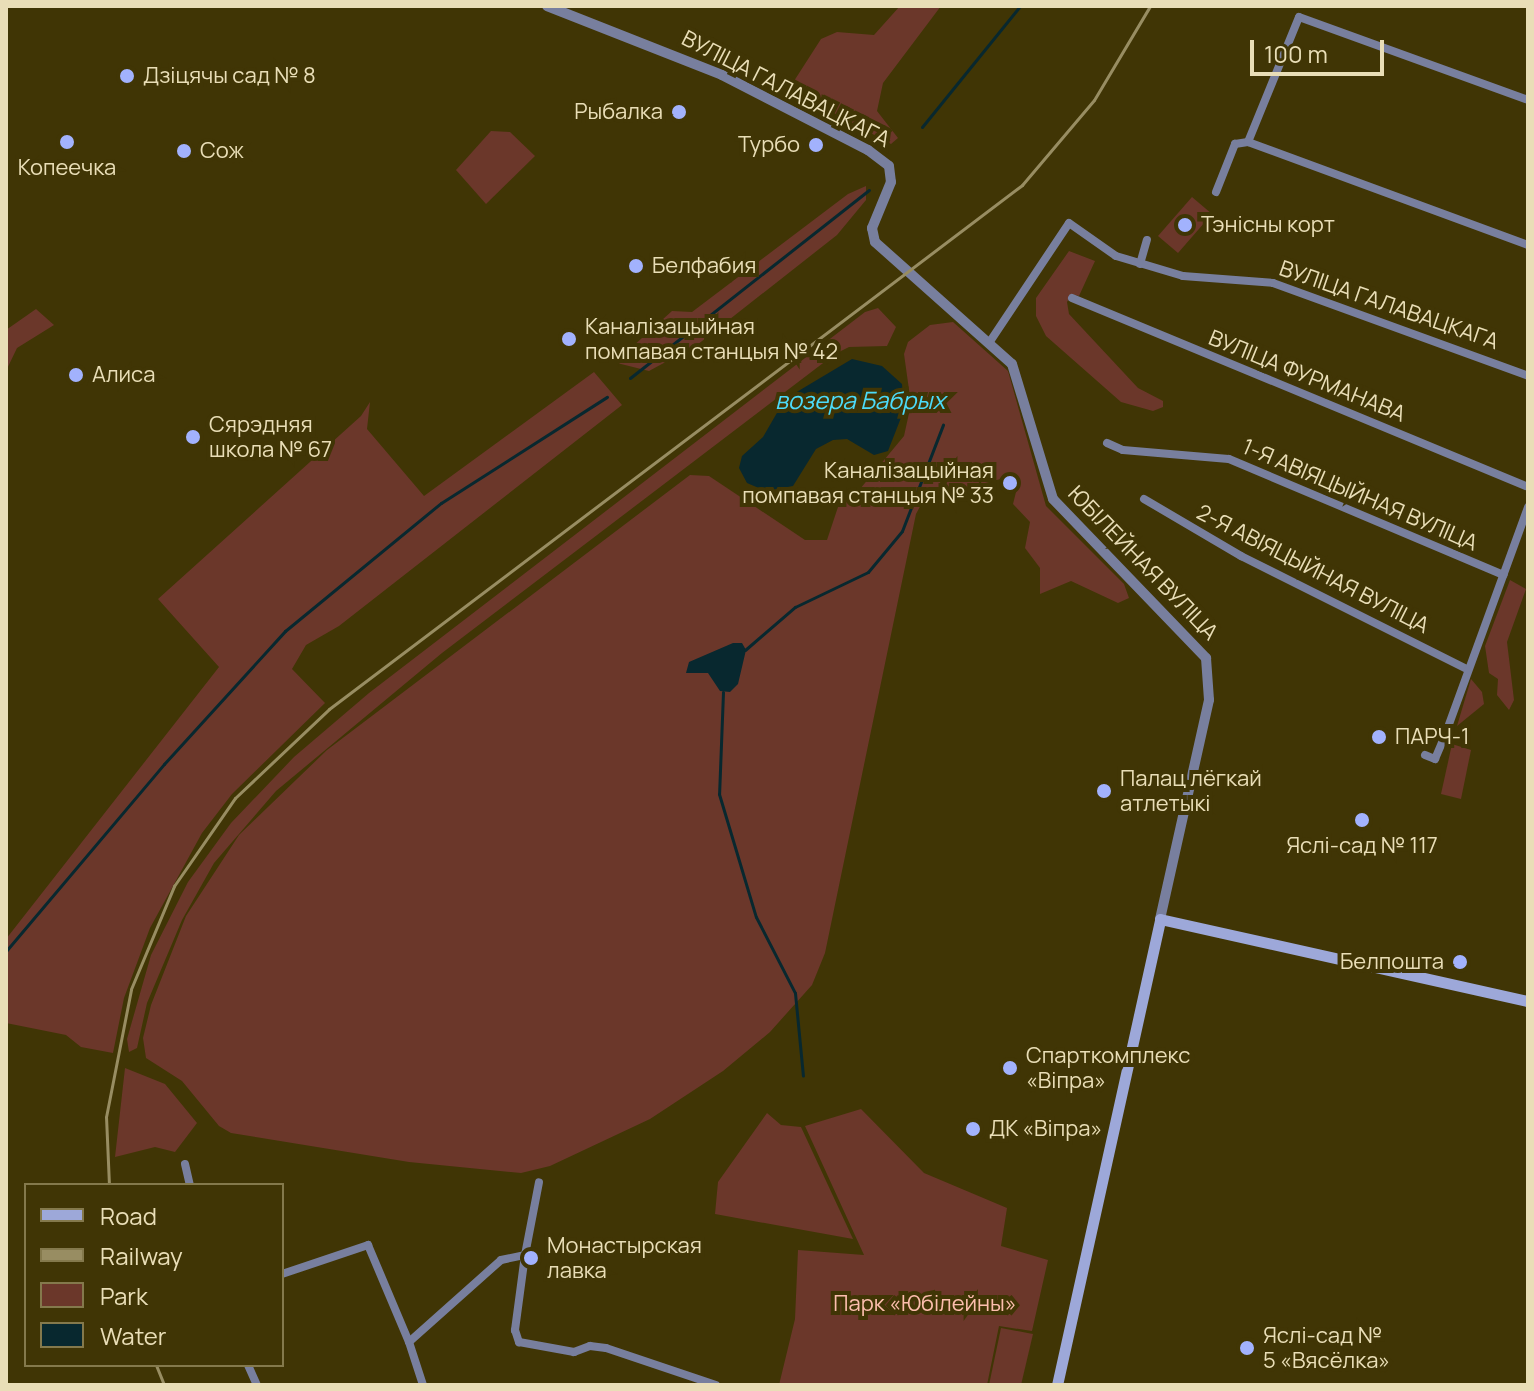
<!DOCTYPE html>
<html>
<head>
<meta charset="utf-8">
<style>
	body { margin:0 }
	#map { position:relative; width:1534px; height:1391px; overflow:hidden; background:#403505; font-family:Manrope,sans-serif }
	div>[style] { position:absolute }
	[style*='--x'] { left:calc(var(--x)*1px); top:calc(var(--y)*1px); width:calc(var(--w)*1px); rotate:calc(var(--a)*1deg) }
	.green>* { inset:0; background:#6b372a }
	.water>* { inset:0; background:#08282f }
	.stream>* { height:3px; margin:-1.5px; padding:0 1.5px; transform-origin:1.5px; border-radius:1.5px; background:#08282f }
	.minor>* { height:8px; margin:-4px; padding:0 4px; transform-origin:4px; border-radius:4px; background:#787f9e }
	.tertiary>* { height:10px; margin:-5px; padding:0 5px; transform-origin:5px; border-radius:5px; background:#787f9e }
	.secondary>* { height:11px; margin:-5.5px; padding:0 5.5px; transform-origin:5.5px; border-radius:5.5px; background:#9da8d9 }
	.rail>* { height:3px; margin:-1.5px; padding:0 1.5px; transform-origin:1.5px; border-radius:1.5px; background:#988d62 }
	.dots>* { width:22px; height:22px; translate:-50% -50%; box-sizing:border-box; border:4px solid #403505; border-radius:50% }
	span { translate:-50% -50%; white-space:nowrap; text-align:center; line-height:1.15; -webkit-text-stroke:8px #403505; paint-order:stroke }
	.poi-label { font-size:22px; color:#e9deb7 }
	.left { translate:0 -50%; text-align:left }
	.right { translate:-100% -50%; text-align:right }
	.street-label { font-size:22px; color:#e9deb7 }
	.park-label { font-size:22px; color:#fcbeae }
	.water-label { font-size:24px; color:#4cdbf9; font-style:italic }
	.frame { position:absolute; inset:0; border:8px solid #e9deb7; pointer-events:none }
	.legend { position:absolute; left:24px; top:1183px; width:260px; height:184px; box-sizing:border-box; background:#403505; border:2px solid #84794c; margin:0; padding:10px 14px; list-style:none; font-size:24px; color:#e9deb7 }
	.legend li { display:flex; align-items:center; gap:16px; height:40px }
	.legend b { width:40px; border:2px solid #84794c }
	.scale { position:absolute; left:1250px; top:40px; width:134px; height:36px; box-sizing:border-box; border:4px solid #e9deb7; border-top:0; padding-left:10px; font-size:24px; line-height:28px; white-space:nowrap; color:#e9deb7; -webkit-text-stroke:6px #403505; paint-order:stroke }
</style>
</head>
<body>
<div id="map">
	<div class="green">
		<i style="clip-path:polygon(900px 6px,941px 6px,883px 83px,877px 111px,898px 138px,891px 144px,806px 98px,794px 81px,821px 39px,837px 32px,874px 35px)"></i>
		<i style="clip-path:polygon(491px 131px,510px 132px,535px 156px,486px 204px,456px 170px)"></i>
		<i style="clip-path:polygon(866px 186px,866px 200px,837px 235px,697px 345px,649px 371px,605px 360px,632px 347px,672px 311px,692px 312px,848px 194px)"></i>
		<i style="clip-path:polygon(1192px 197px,1212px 214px,1178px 253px,1158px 236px)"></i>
		<i style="clip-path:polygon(1069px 251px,1095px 261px,1079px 296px,1072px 294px,1067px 302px,1069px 314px,1138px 388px,1163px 401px,1163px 407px,1153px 411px,1121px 402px,1046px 336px,1036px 316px,1036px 298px)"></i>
		<i style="clip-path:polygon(878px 308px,896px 327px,887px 346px,849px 347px,835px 354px,442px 653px,276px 791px,214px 863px,182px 920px,147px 1003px,137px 1048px,129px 1052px,127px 1039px,151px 955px,188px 882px,231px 823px,294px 757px,369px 693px,865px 312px)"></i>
		<i style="clip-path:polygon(36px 309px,54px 325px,17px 348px,6px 371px,6px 330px)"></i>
		<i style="clip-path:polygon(953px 322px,1008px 371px,1046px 506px,1124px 584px,1129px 598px,1118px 603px,1071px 581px,1040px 594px,1040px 568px,1025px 548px,1030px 522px,1013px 504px,1018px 484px,1012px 476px,924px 499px,916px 514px,825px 953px,812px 985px,770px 1032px,723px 1071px,650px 1119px,550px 1166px,521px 1173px,409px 1162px,231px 1133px,219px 1126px,182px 1081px,146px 1058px,143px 1038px,151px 1005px,186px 916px,239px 835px,327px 750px,690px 475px,709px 476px,805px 540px,827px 540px,838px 507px,855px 495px,904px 436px,911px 404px,904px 354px,908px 342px,930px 325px)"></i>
		<i style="clip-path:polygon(594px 372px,622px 405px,339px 626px,306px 645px,292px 669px,325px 703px,232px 794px,202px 833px,150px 928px,124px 998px,113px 1053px,81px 1047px,66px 1035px,6px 1023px,6px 939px,219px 667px,158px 599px,361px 416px,370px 402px,367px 429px,424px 496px)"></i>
		<i style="clip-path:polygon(1510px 580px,1526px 589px,1507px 642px,1514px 700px,1509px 710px,1497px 695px,1498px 679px,1489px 673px,1485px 646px)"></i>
		<i style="clip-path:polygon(1471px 679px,1482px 692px,1484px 704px,1457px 726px)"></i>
		<i style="clip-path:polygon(1452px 744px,1471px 750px,1461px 799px,1441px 794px)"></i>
		<i style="clip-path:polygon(125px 1068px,165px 1084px,197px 1123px,175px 1152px,155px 1147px,115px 1157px)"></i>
		<i style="clip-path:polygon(861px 1109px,924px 1173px,1007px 1208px,1001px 1246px,1048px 1260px,1032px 1331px,999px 1326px,987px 1385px,779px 1385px,795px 1319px,798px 1250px,864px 1255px,805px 1126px)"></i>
		<i style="clip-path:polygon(767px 1113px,781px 1125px,801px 1127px,853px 1239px,715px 1214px,718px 1182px)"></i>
		<i style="clip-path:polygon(1001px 1328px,1033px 1334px,1021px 1385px,989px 1385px)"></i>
	</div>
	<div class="water">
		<i style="clip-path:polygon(852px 359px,882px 366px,902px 384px,904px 410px,888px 451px,874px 455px,847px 439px,833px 440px,816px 449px,793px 486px,766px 491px,747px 483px,739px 468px,742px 456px,763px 437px,785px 399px)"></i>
		<i style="clip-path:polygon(733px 643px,742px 643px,746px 650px,738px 684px,730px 692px,720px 691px,708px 673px,686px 673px,689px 662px)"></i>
	</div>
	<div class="stream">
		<i style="--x:922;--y:127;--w:156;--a:-51"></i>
		<i style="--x:630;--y:378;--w:304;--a:-38.2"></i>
		<i style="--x:745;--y:650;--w:66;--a:-40.7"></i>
		<i style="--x:795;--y:607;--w:81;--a:-25.6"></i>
		<i style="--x:868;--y:572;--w:53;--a:-50.3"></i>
		<i style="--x:902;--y:531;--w:114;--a:-68.9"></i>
		<i style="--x:723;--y:692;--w:102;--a:92.2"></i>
		<i style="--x:719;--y:794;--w:128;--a:73.3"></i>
		<i style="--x:756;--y:917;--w:85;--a:62.8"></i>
		<i style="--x:795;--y:993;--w:83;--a:84.5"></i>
		<i style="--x:6;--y:951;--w:245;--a:-49.8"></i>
		<i style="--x:164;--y:764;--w:180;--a:-47.7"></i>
		<i style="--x:285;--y:631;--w:202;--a:-39.4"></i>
		<i style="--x:441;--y:503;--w:197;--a:-32.6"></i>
	</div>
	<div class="minor">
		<i style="--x:1248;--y:142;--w:135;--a:-67.8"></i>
		<i style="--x:1299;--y:17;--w:244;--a:19.9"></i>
		<i style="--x:1216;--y:192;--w:52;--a:-68.4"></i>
		<i style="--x:1235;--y:144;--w:13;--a:-9"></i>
		<i style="--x:1248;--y:142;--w:298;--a:20.2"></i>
		<i style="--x:1140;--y:264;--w:25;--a:-74"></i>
		<i style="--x:1072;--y:298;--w:494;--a:22.5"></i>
		<i style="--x:989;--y:343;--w:144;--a:-56.3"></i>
		<i style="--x:1069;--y:223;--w:57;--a:35.1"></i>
		<i style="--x:1116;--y:256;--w:70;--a:16.6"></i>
		<i style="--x:1183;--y:276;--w:90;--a:4.4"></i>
		<i style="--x:1273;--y:283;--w:271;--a:20"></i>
		<i style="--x:1107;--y:443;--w:17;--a:24"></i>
		<i style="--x:1123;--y:450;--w:106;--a:4.9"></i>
		<i style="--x:1229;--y:459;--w:298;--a:22.9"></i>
		<i style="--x:1144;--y:499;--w:113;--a:30.4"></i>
		<i style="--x:1241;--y:556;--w:253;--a:26.6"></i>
		<i style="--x:1425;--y:755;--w:11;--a:22"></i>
		<i style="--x:1435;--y:759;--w:23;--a:-67"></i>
		<i style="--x:1444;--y:738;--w:246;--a:-70"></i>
		<i style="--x:185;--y:1164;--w:22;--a:77"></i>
		<i style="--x:525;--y:1255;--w:76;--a:97.6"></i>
		<i style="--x:515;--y:1330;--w:13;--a:72"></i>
		<i style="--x:519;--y:1342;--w:56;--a:10.3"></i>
		<i style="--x:574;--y:1352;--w:17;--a:-21"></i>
		<i style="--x:590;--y:1346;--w:16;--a:7"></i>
		<i style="--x:606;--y:1348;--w:116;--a:18.6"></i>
		<i style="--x:282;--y:1274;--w:91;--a:-18.6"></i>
		<i style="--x:368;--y:1245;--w:105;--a:67.1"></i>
		<i style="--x:248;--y:1365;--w:22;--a:66"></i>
		<i style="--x:423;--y:1385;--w:45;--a:-108"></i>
		<i style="--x:409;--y:1342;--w:123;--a:-41.7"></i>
		<i style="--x:501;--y:1260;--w:25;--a:-12"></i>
		<i style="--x:525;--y:1255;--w:74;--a:-79.1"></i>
	</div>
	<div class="tertiary">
		<i style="--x:547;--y:6;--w:188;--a:21.5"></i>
		<i style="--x:722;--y:75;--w:164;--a:27.2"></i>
		<i style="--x:868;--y:150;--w:26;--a:37"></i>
		<i style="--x:889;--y:166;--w:16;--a:83"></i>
		<i style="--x:891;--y:182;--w:50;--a:112.4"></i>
		<i style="--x:872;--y:228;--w:14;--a:78"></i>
		<i style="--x:875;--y:242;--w:183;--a:41.7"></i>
		<i style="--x:1012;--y:364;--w:141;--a:73.1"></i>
		<i style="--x:1053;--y:499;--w:221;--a:46.1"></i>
		<i style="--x:1206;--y:658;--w:42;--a:85.9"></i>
		<i style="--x:1209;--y:700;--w:224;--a:102.6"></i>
	</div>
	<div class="secondary">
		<i style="--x:1057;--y:1385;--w:477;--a:-77.5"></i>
		<i style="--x:1160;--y:919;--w:377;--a:12.6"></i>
	</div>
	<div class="rail">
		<i style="--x:109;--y:1185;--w:68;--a:-92.5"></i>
		<i style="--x:106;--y:1117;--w:130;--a:-78.9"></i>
		<i style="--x:131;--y:989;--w:112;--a:-67.3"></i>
		<i style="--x:174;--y:886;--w:107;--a:-55.3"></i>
		<i style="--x:235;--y:798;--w:129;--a:-43.4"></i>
		<i style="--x:329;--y:709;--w:869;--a:-37.09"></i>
		<i style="--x:1022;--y:185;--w:111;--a:-49.7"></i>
		<i style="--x:1094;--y:100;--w:109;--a:-59.2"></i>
		<i style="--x:156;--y:1365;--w:22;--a:68"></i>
	</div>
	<div class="dots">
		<i style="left:127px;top:76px;background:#a2b2fd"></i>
		<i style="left:679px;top:112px;background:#a2b2fd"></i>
		<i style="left:67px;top:142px;background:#a2b2fd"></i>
		<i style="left:816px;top:145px;background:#a2b2fd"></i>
		<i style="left:184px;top:151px;background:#a2b2fd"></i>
		<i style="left:1185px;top:225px;background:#a2b2fd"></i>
		<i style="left:636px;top:266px;background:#a2b2fd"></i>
		<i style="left:569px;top:339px;background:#a2b2fd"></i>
		<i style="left:76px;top:375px;background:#a2b2fd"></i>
		<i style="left:193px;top:437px;background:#a2b2fd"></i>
		<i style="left:1010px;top:483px;background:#a2b2fd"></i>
		<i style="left:1379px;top:737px;background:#a2b2fd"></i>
		<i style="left:1104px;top:791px;background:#a2b2fd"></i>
		<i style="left:1362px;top:820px;background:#a2b2fd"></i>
		<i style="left:1460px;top:962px;background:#a2b2fd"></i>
		<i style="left:1010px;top:1068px;background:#a2b2fd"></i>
		<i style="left:973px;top:1129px;background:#a2b2fd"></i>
		<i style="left:531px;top:1258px;background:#a2b2fd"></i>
		<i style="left:1247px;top:1348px;background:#a2b2fd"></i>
	</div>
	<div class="poi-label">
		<span class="left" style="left:143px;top:76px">Дзіцячы сад № 8</span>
		<span class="right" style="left:663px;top:112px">Рыбалка</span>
		<span class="right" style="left:800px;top:145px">Турбо</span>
		<span class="left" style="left:200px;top:151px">Сож</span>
		<span style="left:67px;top:168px">Копеечка</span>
		<span class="left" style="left:1201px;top:225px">Тэнісны корт</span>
		<span class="left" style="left:652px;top:266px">Белфабия</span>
		<span class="left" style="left:585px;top:339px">Каналізацыйная<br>помпавая станцыя № 42</span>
		<span class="left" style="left:92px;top:375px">Алиса</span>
		<span class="left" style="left:209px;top:437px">Сярэдняя<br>школа № 67</span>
		<span class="right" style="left:994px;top:483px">Каналізацыйная<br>помпавая станцыя № 33</span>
		<span class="left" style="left:1395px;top:737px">ПАРЧ-1</span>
		<span class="left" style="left:1120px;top:791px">Палац лёгкай<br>атлетыкі</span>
		<span style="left:1362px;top:846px">Яслі-сад № 117</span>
		<span class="right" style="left:1444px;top:962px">Белпошта</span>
		<span class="left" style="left:1026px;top:1068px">Спарткомплекс<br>«Віпра»</span>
		<span class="left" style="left:989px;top:1129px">ДК «Віпра»</span>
		<span class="left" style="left:547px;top:1258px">Монастырская<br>лавка</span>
		<span class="left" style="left:1263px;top:1348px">Яслі-сад №<br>5 «Вясёлка»</span>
	</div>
	<div class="street-label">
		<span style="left:786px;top:89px;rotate:27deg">ВУЛІЦА ГАЛАВАЦКАГА</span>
		<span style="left:1389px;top:305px;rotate:19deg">ВУЛІЦА ГАЛАВАЦКАГА</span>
		<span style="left:1307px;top:376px;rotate:22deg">ВУЛІЦА ФУРМАНАВА</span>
		<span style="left:1360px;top:495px;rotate:23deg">1-Я АВІЯЦЫЙНАЯ ВУЛІЦА</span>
		<span style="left:1143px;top:563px;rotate:46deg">ЮБІЛЕЙНАЯ ВУЛІЦА</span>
		<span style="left:1313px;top:569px;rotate:27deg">2-Я АВІЯЦЫЙНАЯ ВУЛІЦА</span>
	</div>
	<div class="park-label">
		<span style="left:925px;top:1304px">Парк «Юбілейны»</span>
	</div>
	<div class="water-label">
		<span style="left:860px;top:400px">возера Бабрых</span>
	</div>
	<div class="frame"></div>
	<ul class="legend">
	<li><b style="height:10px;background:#9da8d9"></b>Road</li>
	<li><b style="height:10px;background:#988d62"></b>Railway</li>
	<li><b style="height:22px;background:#6b372a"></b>Park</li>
	<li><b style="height:22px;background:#08282f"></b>Water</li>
	</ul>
	<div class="scale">100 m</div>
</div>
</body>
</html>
